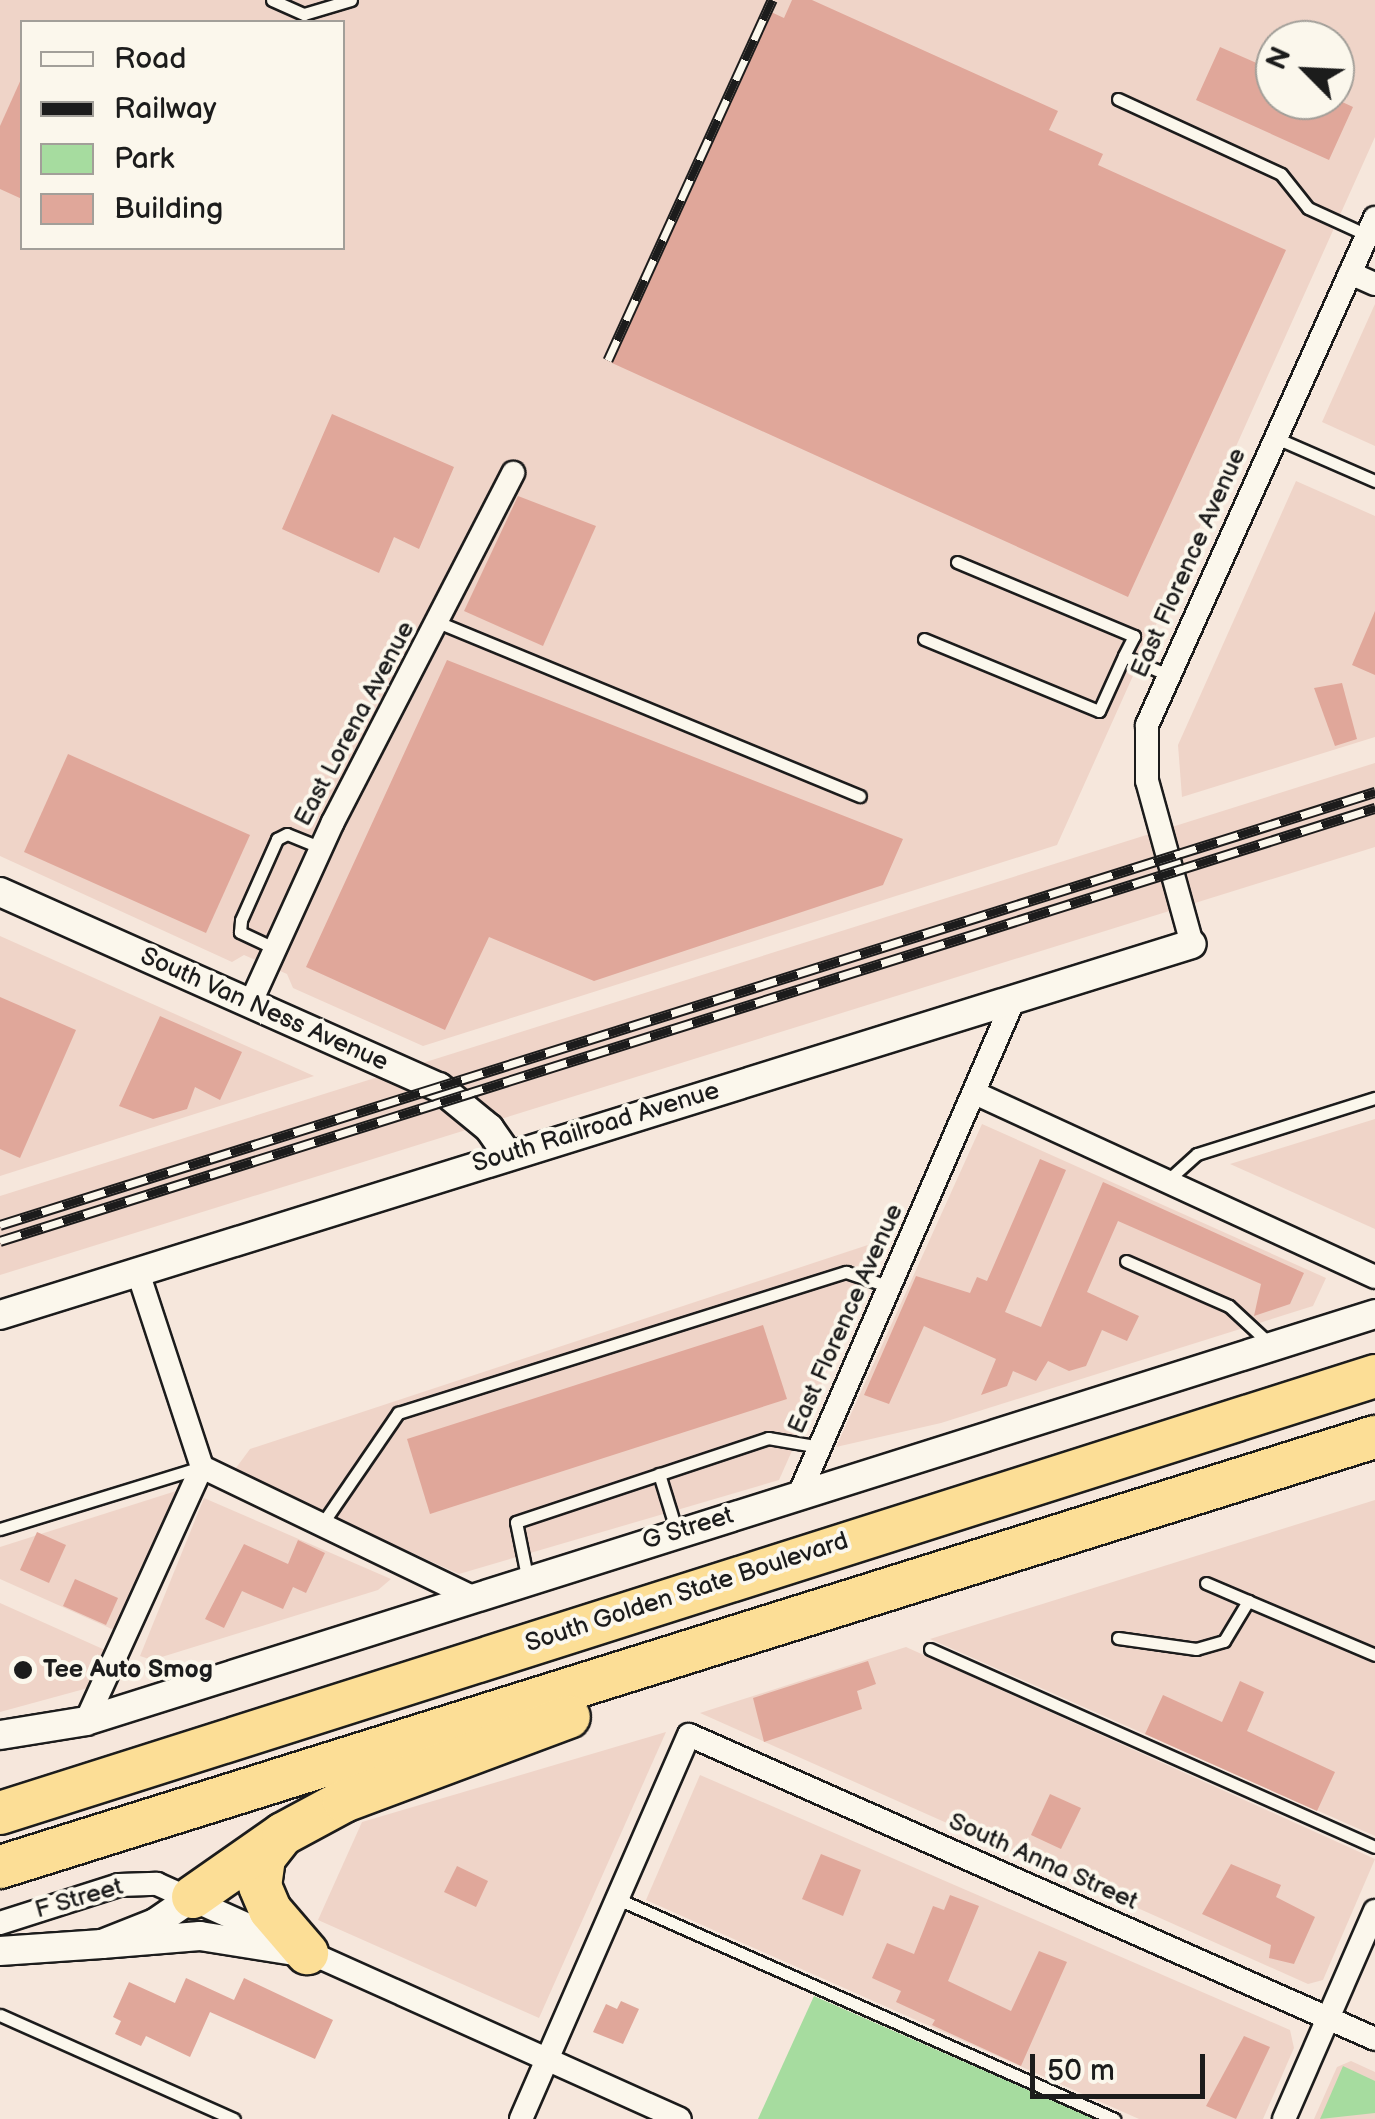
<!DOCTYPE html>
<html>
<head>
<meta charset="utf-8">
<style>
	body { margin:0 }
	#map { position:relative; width:1375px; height:2119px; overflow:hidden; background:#f6e7dc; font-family:"Balsamiq Sans",sans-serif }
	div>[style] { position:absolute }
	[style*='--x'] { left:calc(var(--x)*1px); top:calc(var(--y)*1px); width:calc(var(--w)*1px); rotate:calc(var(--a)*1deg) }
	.built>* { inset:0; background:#efd4c8 }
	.green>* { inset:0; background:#a6dc9f }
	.building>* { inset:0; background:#e0a79a }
	.roads { filter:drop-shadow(2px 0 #1c1c1c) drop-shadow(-2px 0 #1c1c1c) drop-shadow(0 2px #1c1c1c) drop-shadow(0 -2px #1c1c1c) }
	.service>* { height:11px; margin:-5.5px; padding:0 5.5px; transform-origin:5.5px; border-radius:5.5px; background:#fbf7ec }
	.minor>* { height:22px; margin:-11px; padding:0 11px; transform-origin:11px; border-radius:11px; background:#fbf7ec }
	.tertiary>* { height:28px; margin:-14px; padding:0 14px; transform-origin:14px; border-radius:14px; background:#fbf7ec }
	.motorway>* { height:42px; margin:-21px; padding:0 21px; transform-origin:21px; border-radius:21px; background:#fcde96 }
	.rail>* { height:11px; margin-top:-5.5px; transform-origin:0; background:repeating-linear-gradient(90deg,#fbf7ec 0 22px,#1c1c1c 0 44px); box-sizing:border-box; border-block:2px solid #1c1c1c }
	.dots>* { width:28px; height:28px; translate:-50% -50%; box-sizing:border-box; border:5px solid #fbf7ec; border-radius:50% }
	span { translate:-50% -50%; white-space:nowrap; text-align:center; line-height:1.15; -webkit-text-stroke:8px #fbf7ec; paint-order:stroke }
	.street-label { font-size:25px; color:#1c1c1c }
	.poi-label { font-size:25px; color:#1c1c1c; font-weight:700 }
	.left { translate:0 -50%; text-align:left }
	.legend { position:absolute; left:20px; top:20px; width:325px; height:230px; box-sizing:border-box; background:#fbf7ec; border:2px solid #a29f99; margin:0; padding:12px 18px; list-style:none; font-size:30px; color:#1c1c1c }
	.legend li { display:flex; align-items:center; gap:20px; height:50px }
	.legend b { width:50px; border:2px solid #a29f99 }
	.north { position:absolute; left:1255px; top:20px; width:100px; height:100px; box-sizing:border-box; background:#fbf7ec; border:2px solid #a29f99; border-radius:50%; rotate:294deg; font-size:28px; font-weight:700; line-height:40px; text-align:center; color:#1c1c1c }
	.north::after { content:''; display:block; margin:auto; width:35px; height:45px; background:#1c1c1c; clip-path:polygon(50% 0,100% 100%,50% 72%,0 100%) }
	.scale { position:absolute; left:1030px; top:2054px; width:175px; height:45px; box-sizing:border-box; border:5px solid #1c1c1c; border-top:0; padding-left:12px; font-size:30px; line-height:35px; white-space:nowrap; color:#1c1c1c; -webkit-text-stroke:8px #fbf7ec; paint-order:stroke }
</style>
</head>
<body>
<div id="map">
	<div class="built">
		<i style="clip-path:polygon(evenodd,0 0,1375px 0,1375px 137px,1057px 845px,423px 1046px,293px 988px,287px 974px,244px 955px,232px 962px,0 856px,0 0,22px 22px,342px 22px,342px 248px,22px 248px,22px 22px,0 0,1275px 40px,1335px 40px,1335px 100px,1275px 100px,1275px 40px)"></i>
		<i style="clip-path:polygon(1375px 304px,1375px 446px,1322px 422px)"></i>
		<i style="clip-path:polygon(1296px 481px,1375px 516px,1375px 737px,1182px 797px,1178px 745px)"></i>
		<i style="clip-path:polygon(1375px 763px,1375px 847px,0 1275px,0 1196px)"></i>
		<i style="clip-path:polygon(0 936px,314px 1076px,0 1176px)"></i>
		<i style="clip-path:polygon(1375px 1119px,1375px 1229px,1230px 1164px)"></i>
		<i style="clip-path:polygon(982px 1124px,1326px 1278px,1313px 1306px,941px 1423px,836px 1447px)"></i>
		<i style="clip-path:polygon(886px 1239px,779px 1480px,459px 1574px,233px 1472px,250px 1449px)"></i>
		<i style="clip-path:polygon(176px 1491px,114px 1630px,0 1579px,0 1547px)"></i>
		<i style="clip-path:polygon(204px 1498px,391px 1579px,378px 1590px,152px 1660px,140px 1656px)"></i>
		<i style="clip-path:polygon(1375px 1500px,1375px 1836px,930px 1639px)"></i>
		<i style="clip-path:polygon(0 1603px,105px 1650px,88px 1688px,0 1712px)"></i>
		<i style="clip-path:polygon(906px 1647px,1375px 1859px,1323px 1980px,1308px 1984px,700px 1713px)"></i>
		<i style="clip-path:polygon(666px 1732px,539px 2018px,318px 1920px,362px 1822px)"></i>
		<i style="clip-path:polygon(700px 1775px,1290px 2030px,1294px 2048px,1263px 2119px,1139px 2119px,646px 1900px)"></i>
		<i style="clip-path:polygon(1351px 2061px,1375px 2072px,1375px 2119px,1314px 2119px,1337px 2067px)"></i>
	</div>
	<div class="green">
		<i style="clip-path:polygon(814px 1996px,1094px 2119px,758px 2119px)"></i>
		<i style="clip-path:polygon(1343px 2066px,1375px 2081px,1375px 2113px,1320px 2119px)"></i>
	</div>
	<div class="building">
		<i style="clip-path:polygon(792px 0,812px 0,1058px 111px,1049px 130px,1103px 154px,1098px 165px,1286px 250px,1128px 597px,612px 363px,771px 12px,784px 18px)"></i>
		<i style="clip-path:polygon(1220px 47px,1275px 71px,1275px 100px,1338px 100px,1353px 107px,1329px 160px,1196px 100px)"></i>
		<i style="clip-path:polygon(22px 77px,22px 199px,0 189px,0 126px)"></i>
		<i style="clip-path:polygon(332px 414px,454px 467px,419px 549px,394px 537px,379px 573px,282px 529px)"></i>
		<i style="clip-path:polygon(518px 496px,596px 526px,543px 646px,464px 611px)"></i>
		<i style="clip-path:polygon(1375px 611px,1375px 675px,1352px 665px)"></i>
		<i style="clip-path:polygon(447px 660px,903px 839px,883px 885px,594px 981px,489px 937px,445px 1030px,306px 967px)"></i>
		<i style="clip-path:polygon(1342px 683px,1357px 739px,1335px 746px,1314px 688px)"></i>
		<i style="clip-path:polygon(68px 754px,250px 835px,206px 933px,24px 852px)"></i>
		<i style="clip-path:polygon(0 997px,76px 1030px,20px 1158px,0 1149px)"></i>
		<i style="clip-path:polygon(160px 1016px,242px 1052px,220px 1100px,195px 1087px,187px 1109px,153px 1119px,119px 1106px)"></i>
		<i style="clip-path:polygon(1040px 1159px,1066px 1170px,1005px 1312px,1041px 1327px,1103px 1182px,1304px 1273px,1290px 1304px,1254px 1316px,1261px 1284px,1118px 1221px,1087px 1292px,1139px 1316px,1127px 1341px,1102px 1330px,1086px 1366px,1069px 1371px,1048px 1361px,1036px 1381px,1013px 1371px,1007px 1386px,981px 1395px,996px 1359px,924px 1326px,889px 1404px,864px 1395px,916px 1276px,970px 1293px,977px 1277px,987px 1281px)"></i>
		<i style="clip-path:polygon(763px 1325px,787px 1399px,430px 1514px,407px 1439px)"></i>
		<i style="clip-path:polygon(37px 1532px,66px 1545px,49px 1583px,20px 1570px)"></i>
		<i style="clip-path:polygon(298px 1540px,325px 1553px,306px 1593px,293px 1587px,283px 1609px,242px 1591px,224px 1628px,205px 1619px,244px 1544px,288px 1564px)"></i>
		<i style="clip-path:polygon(75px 1579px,118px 1598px,106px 1625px,63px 1606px)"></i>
		<i style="clip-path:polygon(868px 1661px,876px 1684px,857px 1691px,862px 1709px,764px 1742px,753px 1698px)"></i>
		<i style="clip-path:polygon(1240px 1681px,1264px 1692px,1247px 1731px,1335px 1772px,1317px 1811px,1145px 1734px,1163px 1695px,1222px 1722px)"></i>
		<i style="clip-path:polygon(1050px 1794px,1081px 1808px,1061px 1849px,1031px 1835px)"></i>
		<i style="clip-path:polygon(821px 1854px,861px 1870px,843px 1916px,802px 1899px)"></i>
		<i style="clip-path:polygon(1231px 1864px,1281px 1885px,1276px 1897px,1315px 1917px,1294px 1964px,1269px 1958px,1271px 1945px,1202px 1914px)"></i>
		<i style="clip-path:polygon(457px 1866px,488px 1881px,476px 1907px,444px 1892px)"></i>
		<i style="clip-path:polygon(950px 1895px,979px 1906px,948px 1981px,1011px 2011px,1039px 1951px,1067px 1962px,1021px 2066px,932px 2025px,935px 2020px,896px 2002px,901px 1991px,872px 1978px,887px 1943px,914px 1954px,933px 1906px,944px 1910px)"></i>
		<i style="clip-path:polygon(186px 1978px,234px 2000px,244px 1978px,333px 2020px,315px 2059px,210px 2012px,190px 2057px,146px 2036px,141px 2046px,115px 2034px,121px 2021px,113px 2017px,129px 1982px,175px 2003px)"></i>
		<i style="clip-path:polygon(621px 2001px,639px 2009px,623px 2044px,593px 2032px,606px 2004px,617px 2009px)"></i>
		<i style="clip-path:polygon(1244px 2036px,1270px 2047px,1236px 2119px,1206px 2106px)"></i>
	</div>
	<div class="roads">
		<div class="service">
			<i style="--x:272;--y:0;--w:35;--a:24"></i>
			<i style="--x:304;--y:14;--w:49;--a:-16.6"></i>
			<i style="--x:1118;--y:99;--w:179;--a:24.7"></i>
			<i style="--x:1281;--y:174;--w:43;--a:51.5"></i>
			<i style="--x:1308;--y:208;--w:65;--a:24.6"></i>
			<i style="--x:1276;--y:438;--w:108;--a:23.5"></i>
			<i style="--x:957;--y:562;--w:192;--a:22.7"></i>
			<i style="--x:1134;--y:636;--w:22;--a:117"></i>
			<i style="--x:440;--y:623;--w:454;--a:22.4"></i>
			<i style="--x:924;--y:639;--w:189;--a:22.4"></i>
			<i style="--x:1099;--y:711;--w:60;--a:-65.6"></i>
			<i style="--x:1124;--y:656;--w:48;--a:23.4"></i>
			<i style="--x:276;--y:949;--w:40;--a:-155"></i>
			<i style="--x:240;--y:932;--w:12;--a:-85"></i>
			<i style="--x:241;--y:920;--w:89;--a:-66"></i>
			<i style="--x:277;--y:839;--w:11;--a:-27"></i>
			<i style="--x:287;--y:834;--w:37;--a:22"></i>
			<i style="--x:1168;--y:1180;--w:39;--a:-42"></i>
			<i style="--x:1197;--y:1154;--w:187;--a:-17.5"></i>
			<i style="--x:1126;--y:1261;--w:112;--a:23.6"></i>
			<i style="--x:1229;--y:1306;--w:57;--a:42.9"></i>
			<i style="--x:659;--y:1474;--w:61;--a:72.8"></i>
			<i style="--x:322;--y:1524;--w:135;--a:-55.6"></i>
			<i style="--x:398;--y:1413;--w:470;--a:-17.5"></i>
			<i style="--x:846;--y:1272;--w:46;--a:18.8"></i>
			<i style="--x:0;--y:1529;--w:211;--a:-17.1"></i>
			<i style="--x:528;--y:1581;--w:60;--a:-101.5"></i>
			<i style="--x:516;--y:1522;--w:266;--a:-18.4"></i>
			<i style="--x:768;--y:1438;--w:53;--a:9.8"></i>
			<i style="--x:1206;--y:1583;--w:46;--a:23.2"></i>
			<i style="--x:1118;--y:1638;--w:79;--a:8"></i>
			<i style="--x:1196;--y:1649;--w:29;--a:-16"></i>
			<i style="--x:1224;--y:1641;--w:47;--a:-59"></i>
			<i style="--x:1248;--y:1601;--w:138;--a:23"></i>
			<i style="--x:930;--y:1649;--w:487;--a:24"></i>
			<i style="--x:618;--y:1899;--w:543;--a:23.92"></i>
			<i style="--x:0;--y:2015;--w:256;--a:24"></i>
		</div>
		<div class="minor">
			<i style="--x:1350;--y:273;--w:27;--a:24"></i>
			<i style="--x:1192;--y:944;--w:169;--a:-105.4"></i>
			<i style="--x:1147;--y:781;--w:56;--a:-90"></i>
			<i style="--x:1147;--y:725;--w:556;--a:-65.79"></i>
			<i style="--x:250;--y:1004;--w:200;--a:-65.5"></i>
			<i style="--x:333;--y:822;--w:393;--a:-62.7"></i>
			<i style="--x:975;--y:1093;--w:440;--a:24.7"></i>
			<i style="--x:202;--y:1467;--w:302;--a:25.7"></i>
			<i style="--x:799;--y:1495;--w:541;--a:-66.56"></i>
			<i style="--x:86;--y:1721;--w:279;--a:-65.5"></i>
			<i style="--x:202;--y:1467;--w:205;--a:-108.2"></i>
			<i style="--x:0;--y:1923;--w:125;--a:-17.7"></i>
			<i style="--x:119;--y:1885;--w:38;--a:-2"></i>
			<i style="--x:157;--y:1884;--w:573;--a:24.2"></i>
			<i style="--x:521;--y:2119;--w:419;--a:-66.4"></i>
			<i style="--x:689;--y:1735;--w:750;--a:23.9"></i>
			<i style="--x:1284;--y:2119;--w:227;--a:-66.4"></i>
		</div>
		<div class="tertiary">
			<i style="--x:0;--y:892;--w:480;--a:24"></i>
			<i style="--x:439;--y:1087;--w:65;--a:39.4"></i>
			<i style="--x:489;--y:1128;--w:33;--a:55"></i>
			<i style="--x:0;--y:1315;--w:1248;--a:-17.29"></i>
			<i style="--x:0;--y:1735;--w:87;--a:-9.2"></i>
			<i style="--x:86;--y:1721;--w:1352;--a:-17.52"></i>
			<i style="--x:102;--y:1944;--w:98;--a:-4.7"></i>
			<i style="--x:200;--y:1936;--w:108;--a:9"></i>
			<i style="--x:0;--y:1951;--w:102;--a:-3.9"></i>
			<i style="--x:102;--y:1944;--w:57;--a:-21.6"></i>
			<i style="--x:155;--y:1923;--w:46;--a:-34.4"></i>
		</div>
		<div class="motorway">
			<i style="--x:0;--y:1813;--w:1443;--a:-17.63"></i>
			<i style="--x:281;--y:1836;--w:28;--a:128"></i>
			<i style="--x:264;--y:1858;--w:28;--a:98"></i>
			<i style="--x:260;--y:1886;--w:26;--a:67"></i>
			<i style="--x:270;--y:1910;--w:57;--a:49.3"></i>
			<i style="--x:0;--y:1867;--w:1441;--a:-17.37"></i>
			<i style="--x:193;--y:1897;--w:110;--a:-35"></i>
			<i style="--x:283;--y:1834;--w:69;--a:-28.4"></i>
			<i style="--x:344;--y:1801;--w:240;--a:-20.5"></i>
		</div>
	</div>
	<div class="rail">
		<i style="--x:608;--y:360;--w:396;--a:-65.5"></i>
		<i style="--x:0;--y:1225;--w:1442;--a:-17.48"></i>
		<i style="--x:0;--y:1241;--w:1442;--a:-17.48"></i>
	</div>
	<div class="dots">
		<i style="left:23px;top:1670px;background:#1c1c1c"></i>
	</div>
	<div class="street-label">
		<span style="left:1189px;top:563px;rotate:-66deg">East Florence Avenue</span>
		<span style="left:355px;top:724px;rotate:-62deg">East Lorena Avenue</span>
		<span style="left:264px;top:1010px;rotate:24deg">South Van Ness Avenue</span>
		<span style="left:596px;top:1128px;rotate:-17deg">South Railroad Avenue</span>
		<span style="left:846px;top:1319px;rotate:-66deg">East Florence Avenue</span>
		<span style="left:688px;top:1529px;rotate:-17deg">G Street</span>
		<span style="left:687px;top:1593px;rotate:-18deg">South Golden State Boulevard</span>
		<span style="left:1043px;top:1862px;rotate:24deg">South Anna Street</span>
		<span style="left:79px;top:1899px;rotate:-16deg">F Street</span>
	</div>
	<div class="poi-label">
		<span class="left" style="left:43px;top:1670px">Tee Auto Smog</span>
	</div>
	<ul class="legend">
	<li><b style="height:12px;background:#fbf7ec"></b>Road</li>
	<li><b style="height:12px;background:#1c1c1c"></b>Railway</li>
	<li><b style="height:28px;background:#a6dc9f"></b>Park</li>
	<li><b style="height:28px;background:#e0a79a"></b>Building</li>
	</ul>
	<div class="north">N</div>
	<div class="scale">50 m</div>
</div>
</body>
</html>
